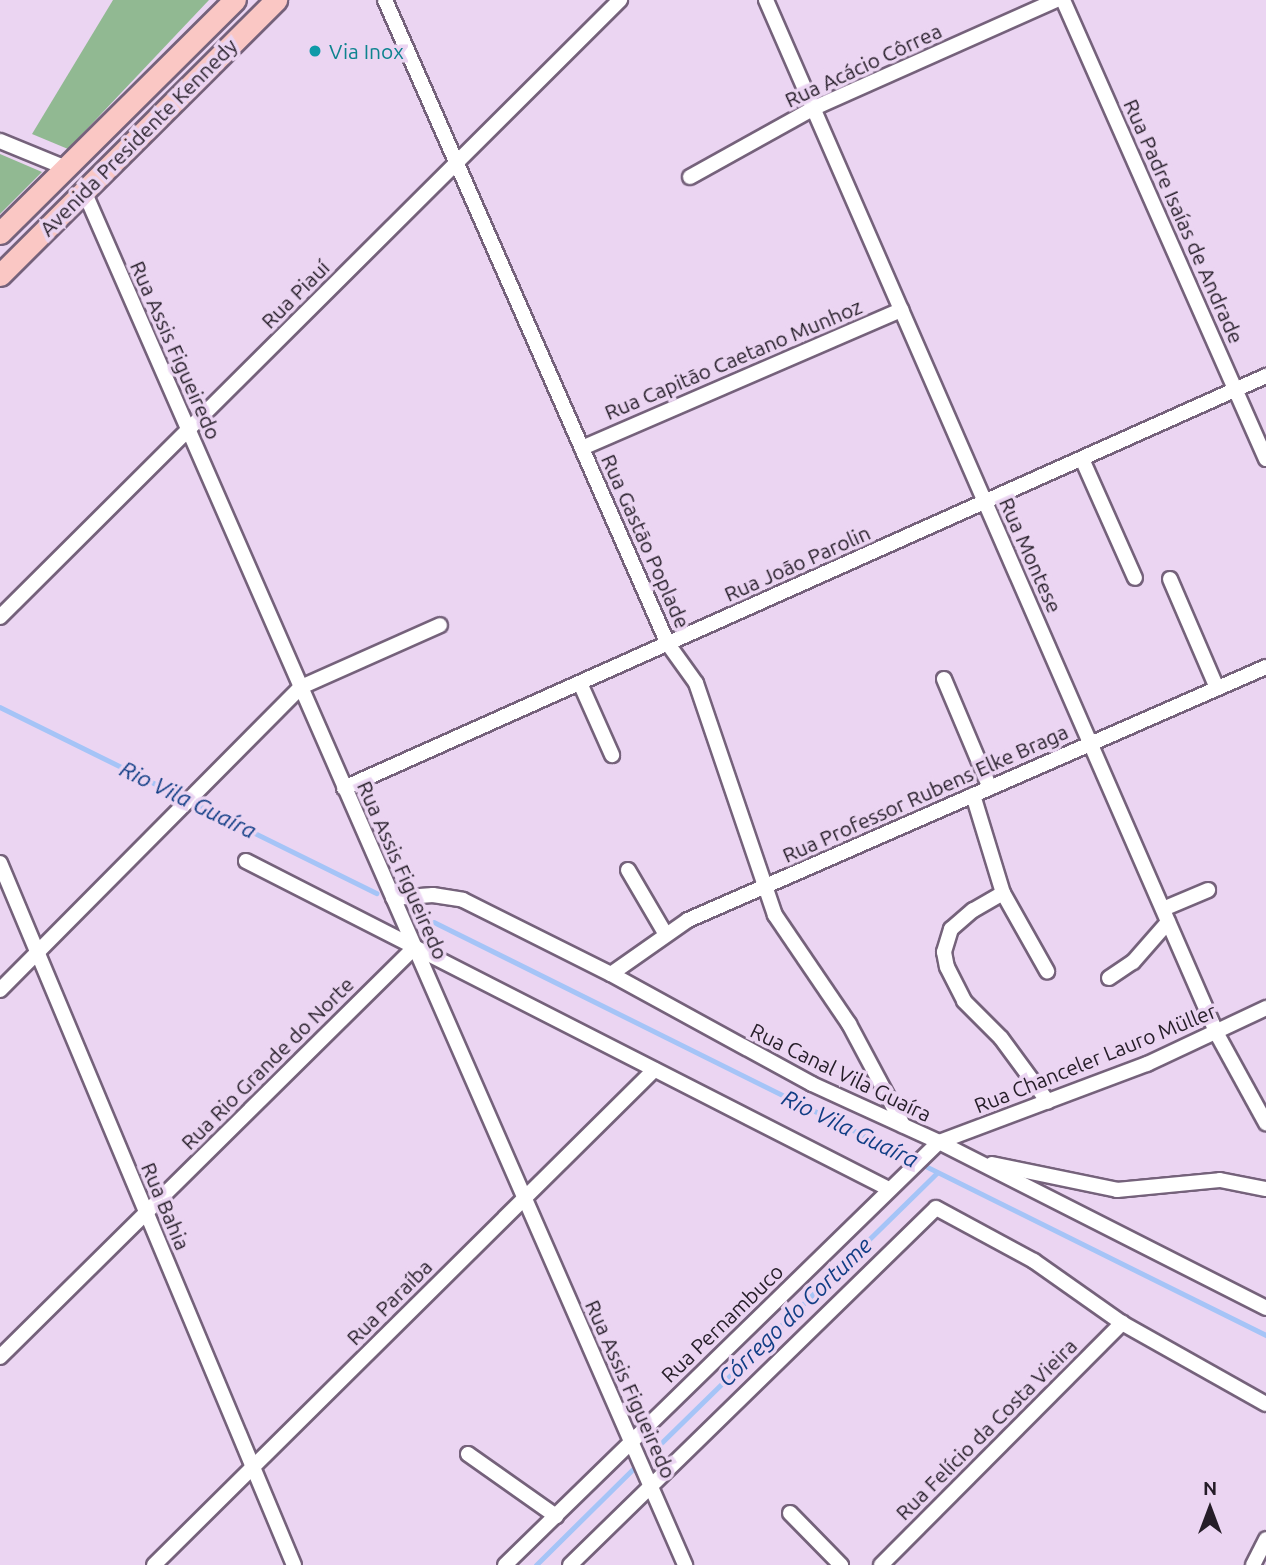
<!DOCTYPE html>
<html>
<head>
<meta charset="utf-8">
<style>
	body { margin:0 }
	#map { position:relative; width:1266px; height:1565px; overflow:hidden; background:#ebd5f2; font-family:Ubuntu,sans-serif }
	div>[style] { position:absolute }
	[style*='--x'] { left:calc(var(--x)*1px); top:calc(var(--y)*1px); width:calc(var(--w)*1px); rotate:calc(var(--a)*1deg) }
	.green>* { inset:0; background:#91b992 }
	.stream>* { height:4.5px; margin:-2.25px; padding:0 2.25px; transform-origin:2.25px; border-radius:2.25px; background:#a5c4f7 }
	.roads { filter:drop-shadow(2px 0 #75627b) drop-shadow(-2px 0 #75627b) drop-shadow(0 2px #75627b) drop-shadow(0 -2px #75627b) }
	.minor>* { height:14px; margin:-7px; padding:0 7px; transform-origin:7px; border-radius:7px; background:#fff }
	.primary>* { height:21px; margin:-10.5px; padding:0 10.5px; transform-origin:10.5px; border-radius:10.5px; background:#fac7c4 }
	.dots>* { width:19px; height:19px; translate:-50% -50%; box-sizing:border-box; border:4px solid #ebd5f2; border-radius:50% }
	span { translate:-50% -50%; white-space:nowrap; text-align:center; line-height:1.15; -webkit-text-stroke:7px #ebd5f2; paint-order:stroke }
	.culture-label { font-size:21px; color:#0d838f }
	.left { translate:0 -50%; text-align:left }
	.street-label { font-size:21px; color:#251d28 }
	.water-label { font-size:23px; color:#103d85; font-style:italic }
	.north { position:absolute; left:1175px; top:1474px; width:70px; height:70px; -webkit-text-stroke:5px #ebd5f2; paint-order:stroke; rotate:0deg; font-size:19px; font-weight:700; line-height:28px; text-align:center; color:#251d28 }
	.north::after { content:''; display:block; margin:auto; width:24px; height:32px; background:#251d28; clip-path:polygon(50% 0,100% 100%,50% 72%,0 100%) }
</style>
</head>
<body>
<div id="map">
	<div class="green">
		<i style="clip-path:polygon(113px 0,209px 0,68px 149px,32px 134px)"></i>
		<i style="clip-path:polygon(0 154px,42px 172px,0 214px)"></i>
	</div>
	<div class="stream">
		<i style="--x:0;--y:707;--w:420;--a:26.3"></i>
		<i style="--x:434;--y:922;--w:929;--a:26.4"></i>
		<i style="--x:653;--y:1451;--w:397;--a:-44.4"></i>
		<i style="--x:536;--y:1565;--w:138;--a:-44.7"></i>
	</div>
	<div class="roads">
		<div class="minor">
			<i style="--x:385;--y:0;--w:703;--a:66.28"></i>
			<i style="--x:668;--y:644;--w:48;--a:54.3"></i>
			<i style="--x:696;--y:683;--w:245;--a:71.2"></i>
			<i style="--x:775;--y:915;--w:132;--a:55.8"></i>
			<i style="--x:849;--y:1024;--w:115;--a:61.9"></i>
			<i style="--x:766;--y:0;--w:1128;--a:66.43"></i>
			<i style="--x:1217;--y:1034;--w:102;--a:61.2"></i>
			<i style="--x:1063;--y:0;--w:502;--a:66.14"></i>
			<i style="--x:0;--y:141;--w:71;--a:22.2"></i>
			<i style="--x:690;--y:177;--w:142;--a:-29.1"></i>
			<i style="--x:814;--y:108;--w:266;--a:-24"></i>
			<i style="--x:84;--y:191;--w:1500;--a:66.37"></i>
			<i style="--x:582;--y:448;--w:348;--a:-23.4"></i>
			<i style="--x:1082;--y:459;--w:130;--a:66"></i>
			<i style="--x:1170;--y:579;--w:119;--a:66.7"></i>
			<i style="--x:0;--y:617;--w:875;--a:-44.86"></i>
			<i style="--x:944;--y:679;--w:118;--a:67.1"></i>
			<i style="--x:580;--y:683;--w:79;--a:66"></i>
			<i style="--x:344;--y:788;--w:1010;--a:-24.08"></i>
			<i style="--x:973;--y:795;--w:102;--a:73"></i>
			<i style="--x:1003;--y:893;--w:90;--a:60.6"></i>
			<i style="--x:246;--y:861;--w:722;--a:27.03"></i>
			<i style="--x:0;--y:863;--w:761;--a:67.28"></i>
			<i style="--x:628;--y:870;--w:73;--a:59.6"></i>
			<i style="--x:1003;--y:893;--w:34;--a:150"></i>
			<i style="--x:973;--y:910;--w:29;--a:139"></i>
			<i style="--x:951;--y:929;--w:24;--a:107"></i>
			<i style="--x:944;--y:952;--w:15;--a:79"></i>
			<i style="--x:947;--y:967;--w:38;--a:63"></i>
			<i style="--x:964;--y:1001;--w:52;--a:45"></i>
			<i style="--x:1001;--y:1038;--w:79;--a:53.7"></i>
			<i style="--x:393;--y:898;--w:40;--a:-4.3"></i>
			<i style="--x:433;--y:895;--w:30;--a:9"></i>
			<i style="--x:463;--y:900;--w:165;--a:26.6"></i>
			<i style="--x:611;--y:974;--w:229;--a:28.7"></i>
			<i style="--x:812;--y:1084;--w:140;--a:24.5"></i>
			<i style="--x:939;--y:1142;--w:367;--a:26.9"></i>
			<i style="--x:1163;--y:909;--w:49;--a:-22.9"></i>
			<i style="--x:611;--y:974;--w:94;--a:-35"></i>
			<i style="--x:688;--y:920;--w:631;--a:-23.64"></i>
			<i style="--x:1109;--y:978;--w:29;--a:-34"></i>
			<i style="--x:1133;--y:962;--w:53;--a:-48.8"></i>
			<i style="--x:0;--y:990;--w:427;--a:-45.2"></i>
			<i style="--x:301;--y:687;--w:152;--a:-24"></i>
			<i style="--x:992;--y:1164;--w:128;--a:11.7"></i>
			<i style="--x:1117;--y:1190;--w:103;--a:-5.5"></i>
			<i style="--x:1220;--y:1180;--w:47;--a:11.1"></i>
			<i style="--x:0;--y:1357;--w:583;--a:-44.65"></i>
			<i style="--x:468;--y:1454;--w:108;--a:35.2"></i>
			<i style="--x:790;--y:1513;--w:73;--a:45.6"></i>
			<i style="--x:154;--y:1565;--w:704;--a:-44.71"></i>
			<i style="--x:505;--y:1565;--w:606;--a:-44.26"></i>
			<i style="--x:939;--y:1142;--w:222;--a:-20.6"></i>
			<i style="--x:1147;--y:1064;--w:132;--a:-25.2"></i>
			<i style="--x:570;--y:1565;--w:511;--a:-44.29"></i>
			<i style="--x:936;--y:1208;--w:111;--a:28.4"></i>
			<i style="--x:1034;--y:1261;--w:108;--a:35.2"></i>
			<i style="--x:1122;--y:1323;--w:165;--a:29.4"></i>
			<i style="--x:881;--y:1565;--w:342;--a:-45.1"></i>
			<i style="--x:1253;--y:1565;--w:29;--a:-63"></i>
		</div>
		<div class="primary">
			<i style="--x:0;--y:233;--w:331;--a:-44.8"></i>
			<i style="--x:0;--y:275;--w:390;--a:-44.9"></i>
		</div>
	</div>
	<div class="dots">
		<i style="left:315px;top:51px;background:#0f9aa8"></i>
	</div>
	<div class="culture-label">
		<span class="left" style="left:329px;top:51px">Via Inox</span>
	</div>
	<div class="street-label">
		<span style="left:863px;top:65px;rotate:-25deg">Rua Acácio Côrrea</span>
		<span style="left:138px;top:137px;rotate:-45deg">Avenida Presidente Kennedy</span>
		<span style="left:1184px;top:221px;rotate:66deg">Rua Padre Isaías de Andrade</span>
		<span style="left:295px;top:294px;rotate:-45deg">Rua Piauí</span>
		<span style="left:176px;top:350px;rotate:66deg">Rua Assis Figueiredo</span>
		<span style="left:733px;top:359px;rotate:-23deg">Rua Capitão Caetano Munhoz</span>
		<span style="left:646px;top:541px;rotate:66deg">Rua Gastão Poplade</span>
		<span style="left:1031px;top:555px;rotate:66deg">Rua Montese</span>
		<span style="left:797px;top:563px;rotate:-24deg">Rua João Parolin</span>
		<span style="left:925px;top:793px;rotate:-24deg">Rua Professor Rubens Elke Braga</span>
		<span style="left:403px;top:870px;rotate:66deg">Rua Assis Figueiredo</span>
		<span style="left:1095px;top:1058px;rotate:-22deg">Rua Chanceler Lauro Müller</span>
		<span style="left:267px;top:1063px;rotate:-45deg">Rua Rio Grande do Norte</span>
		<span style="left:841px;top:1072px;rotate:26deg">Rua Canal Vila Guaíra</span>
		<span style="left:166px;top:1206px;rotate:67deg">Rua Bahia</span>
		<span style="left:389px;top:1302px;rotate:-45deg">Rua Paraíba</span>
		<span style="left:722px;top:1323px;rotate:-44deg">Rua Pernambuco</span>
		<span style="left:631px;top:1389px;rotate:66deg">Rua Assis Figueiredo</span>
		<span style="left:986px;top:1429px;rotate:-45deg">Rua Felício da Costa Vieira</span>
	</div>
	<div class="water-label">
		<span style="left:188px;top:800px;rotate:26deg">Rio Vila Guaíra</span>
		<span style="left:850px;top:1129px;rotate:26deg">Rio Vila Guaíra</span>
		<span style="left:795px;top:1312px;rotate:-44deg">Córrego do Cortume</span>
	</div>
	<div class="north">N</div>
</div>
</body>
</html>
